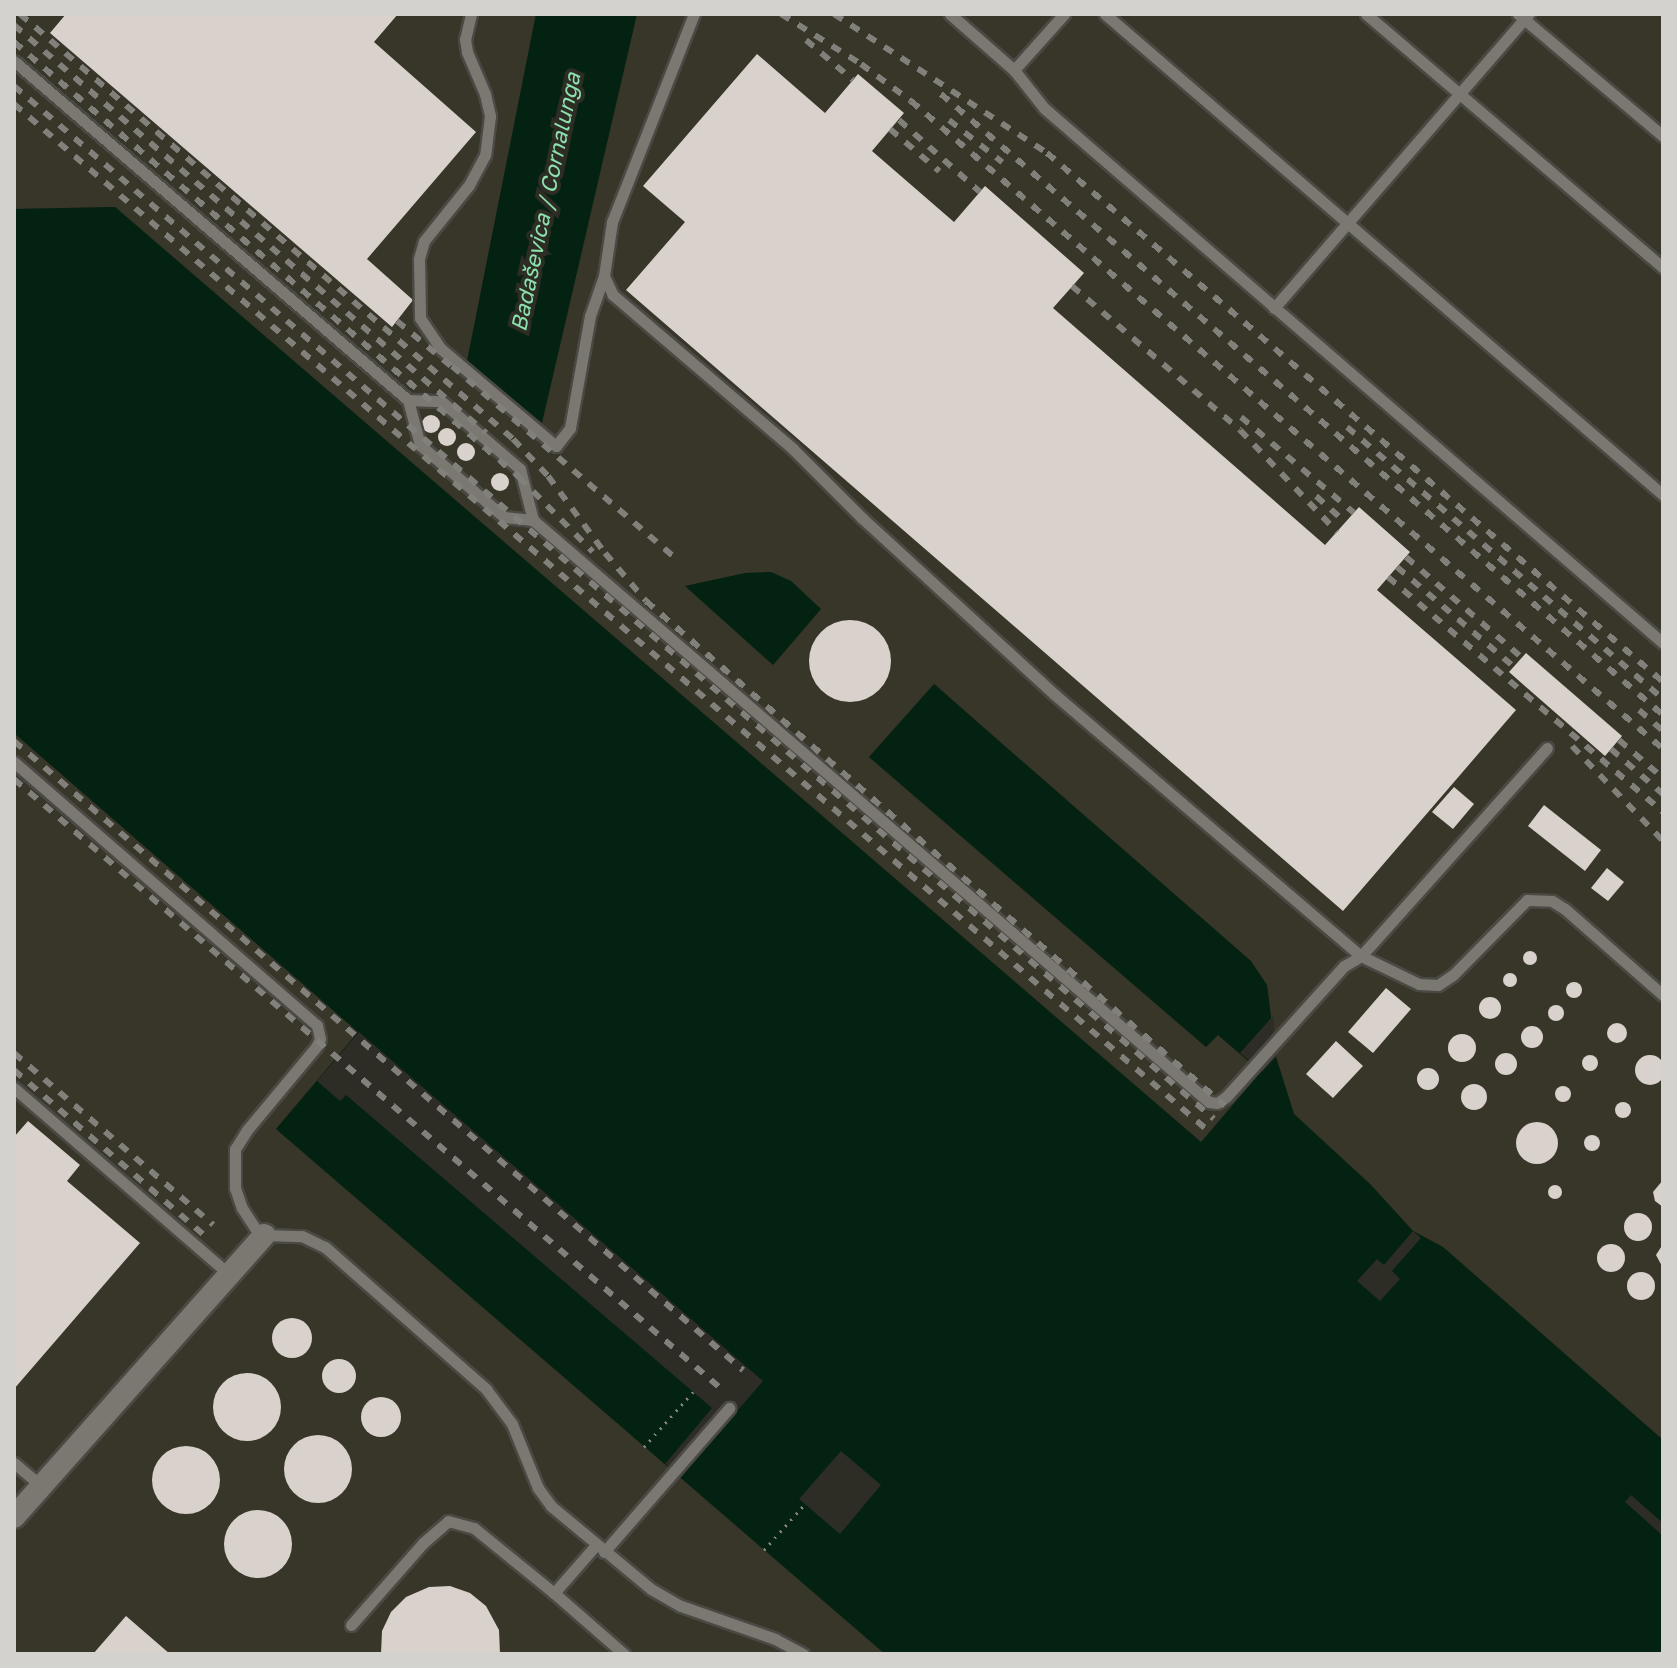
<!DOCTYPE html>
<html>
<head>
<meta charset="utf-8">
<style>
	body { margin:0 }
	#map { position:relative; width:1677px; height:1668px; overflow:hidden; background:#2d2c25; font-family:"Golos Text",sans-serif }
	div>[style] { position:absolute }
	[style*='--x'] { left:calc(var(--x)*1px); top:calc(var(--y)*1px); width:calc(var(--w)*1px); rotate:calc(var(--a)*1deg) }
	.built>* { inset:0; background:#383529 }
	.water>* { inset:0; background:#032211 }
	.pier>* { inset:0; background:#2d2c25 }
	.building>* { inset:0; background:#d9d2cc }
	.round { border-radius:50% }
	.path>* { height:3px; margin-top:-1.5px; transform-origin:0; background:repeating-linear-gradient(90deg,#83827c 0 2px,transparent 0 8px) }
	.roads { filter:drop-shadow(2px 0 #4b4944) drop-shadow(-2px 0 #4b4944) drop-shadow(0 2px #4b4944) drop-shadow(0 -2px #4b4944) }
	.lane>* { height:11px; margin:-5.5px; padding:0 5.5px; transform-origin:5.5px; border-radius:5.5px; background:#7a7871 }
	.street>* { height:22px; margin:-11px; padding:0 11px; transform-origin:11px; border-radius:11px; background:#7a7871 }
	.rail>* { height:6px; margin-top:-3px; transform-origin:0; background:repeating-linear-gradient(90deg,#81807a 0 10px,transparent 0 20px) }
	span { translate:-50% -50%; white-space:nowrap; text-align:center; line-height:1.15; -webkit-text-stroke:8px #2d2c25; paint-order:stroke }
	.water-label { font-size:22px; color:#8de1ad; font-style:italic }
	.frame { position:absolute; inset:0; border:16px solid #d3d2ce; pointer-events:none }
</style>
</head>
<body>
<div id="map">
	<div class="built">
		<i style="clip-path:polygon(14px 14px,1663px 14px,1663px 1440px,1443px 1247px,1413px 1231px,1371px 1185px,1294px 1114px,1276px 1057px,1267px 985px,935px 684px,869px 757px,1206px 1047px,1218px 1035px,1262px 1072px,1202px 1143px,115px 207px,14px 209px)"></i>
		<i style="clip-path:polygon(14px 733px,359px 1032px,276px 1129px,885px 1654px,14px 1654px)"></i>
	</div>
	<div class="water">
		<i style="clip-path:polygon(536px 14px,637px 14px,542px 423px,467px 361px)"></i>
		<i style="clip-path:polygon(115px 207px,1201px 1142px,1261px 1072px,1218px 1035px,1206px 1047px,869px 757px,934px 684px,1251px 961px,1267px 985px,1276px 1057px,1294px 1114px,1371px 1185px,1413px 1231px,1443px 1247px,1663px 1440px,1663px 1654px,885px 1654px,276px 1129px,358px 1032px,14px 733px,14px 209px)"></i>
		<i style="clip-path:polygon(771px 572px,791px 581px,821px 609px,773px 665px,685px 586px,745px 573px)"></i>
	</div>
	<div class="pier">
		<i style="clip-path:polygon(1273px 1016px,1276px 1057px,1262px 1072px,1240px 1053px)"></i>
		<i style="clip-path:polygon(359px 1032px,763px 1381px,680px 1477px,665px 1464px,712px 1408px,346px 1095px,340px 1101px,317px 1081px)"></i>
		<i style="clip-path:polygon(1413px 1231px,1421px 1238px,1392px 1271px,1400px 1279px,1380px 1301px,1357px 1281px,1377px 1259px,1384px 1265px)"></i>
		<i style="clip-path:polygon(841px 1451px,881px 1485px,840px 1534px,799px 1499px)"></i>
		<i style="clip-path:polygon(1631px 1495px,1663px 1523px,1663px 1536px,1625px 1502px)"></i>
	</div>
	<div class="building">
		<i style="clip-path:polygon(66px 14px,398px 14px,374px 42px,476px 132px,367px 259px,413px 300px,392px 327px,50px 33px)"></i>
		<i style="clip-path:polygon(757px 54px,825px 113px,858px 74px,904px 113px,872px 151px,954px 222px,985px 186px,1084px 273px,1053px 308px,1325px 545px,1359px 507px,1410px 552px,1377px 590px,1516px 710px,1343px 911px,626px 290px,685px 222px,643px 186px)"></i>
		<i class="round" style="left:422px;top:415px;width:18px;height:18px"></i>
		<i class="round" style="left:438px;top:428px;width:18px;height:18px"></i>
		<i class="round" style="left:457px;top:443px;width:18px;height:18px"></i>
		<i class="round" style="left:491px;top:473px;width:18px;height:18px"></i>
		<i class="round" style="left:809px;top:620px;width:82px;height:82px"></i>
		<i style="clip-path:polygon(1526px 653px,1622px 736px,1605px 756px,1509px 672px)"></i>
		<i style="clip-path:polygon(1454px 787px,1474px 804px,1453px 829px,1432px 812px)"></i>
		<i style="clip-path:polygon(1544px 805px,1601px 850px,1585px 871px,1528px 826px)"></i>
		<i style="clip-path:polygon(1607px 868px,1624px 882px,1608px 901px,1591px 888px)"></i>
		<i class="round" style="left:1523px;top:951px;width:14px;height:14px"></i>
		<i class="round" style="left:1503px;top:973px;width:14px;height:14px"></i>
		<i class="round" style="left:1566px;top:982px;width:16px;height:16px"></i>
		<i style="clip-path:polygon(1386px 988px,1411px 1009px,1373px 1053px,1348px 1032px)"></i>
		<i class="round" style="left:1479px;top:997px;width:22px;height:22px"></i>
		<i class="round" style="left:1548px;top:1005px;width:16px;height:16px"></i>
		<i class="round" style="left:1607px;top:1023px;width:20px;height:20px"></i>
		<i class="round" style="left:1521px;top:1026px;width:22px;height:22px"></i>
		<i class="round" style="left:1448px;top:1034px;width:28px;height:28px"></i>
		<i style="clip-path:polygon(1336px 1041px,1363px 1066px,1333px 1098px,1306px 1074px)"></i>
		<i class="round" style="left:1495px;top:1053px;width:22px;height:22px"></i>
		<i class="round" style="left:1582px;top:1055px;width:16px;height:16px"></i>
		<i class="round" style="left:1635px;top:1055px;width:30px;height:30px"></i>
		<i class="round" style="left:1417px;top:1068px;width:22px;height:22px"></i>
		<i class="round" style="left:1461px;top:1084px;width:26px;height:26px"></i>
		<i class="round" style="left:1555px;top:1086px;width:16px;height:16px"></i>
		<i class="round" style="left:1615px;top:1102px;width:16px;height:16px"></i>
		<i style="clip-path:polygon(28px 1121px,80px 1165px,67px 1181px,140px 1243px,14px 1389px,14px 1137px)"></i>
		<i class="round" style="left:1516px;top:1122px;width:42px;height:42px"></i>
		<i class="round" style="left:1584px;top:1135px;width:16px;height:16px"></i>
		<i style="clip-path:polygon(1663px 1180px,1663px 1207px,1655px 1201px,1653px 1192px)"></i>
		<i class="round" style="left:1548px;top:1185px;width:14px;height:14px"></i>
		<i class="round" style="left:1624px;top:1213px;width:28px;height:28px"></i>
		<i style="clip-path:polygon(1663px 1244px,1663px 1268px,1656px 1255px)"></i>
		<i class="round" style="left:1597px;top:1244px;width:28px;height:28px"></i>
		<i class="round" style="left:1627px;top:1272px;width:28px;height:28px"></i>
		<i class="round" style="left:272px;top:1318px;width:40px;height:40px"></i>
		<i class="round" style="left:322px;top:1359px;width:34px;height:34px"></i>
		<i class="round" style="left:213px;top:1373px;width:68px;height:68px"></i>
		<i class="round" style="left:361px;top:1397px;width:40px;height:40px"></i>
		<i class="round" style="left:284px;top:1435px;width:68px;height:68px"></i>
		<i class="round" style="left:152px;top:1446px;width:68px;height:68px"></i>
		<i class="round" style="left:224px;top:1510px;width:68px;height:68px"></i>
		<i style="clip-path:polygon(450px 1586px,470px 1593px,486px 1606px,499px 1630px,500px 1654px,381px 1654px,382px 1631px,391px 1612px,406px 1597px,429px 1587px)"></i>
		<i style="clip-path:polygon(126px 1616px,170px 1654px,93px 1654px)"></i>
	</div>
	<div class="path">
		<i style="--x:644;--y:1447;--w:74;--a:-48.3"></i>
		<i style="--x:764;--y:1550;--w:62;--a:-48.3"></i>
	</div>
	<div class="roads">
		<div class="lane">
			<i style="--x:471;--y:14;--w:26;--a:103"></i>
			<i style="--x:465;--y:39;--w:13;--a:81"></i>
			<i style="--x:467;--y:52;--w:46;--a:66.8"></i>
			<i style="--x:485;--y:94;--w:23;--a:77"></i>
			<i style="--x:490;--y:116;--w:39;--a:97"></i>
			<i style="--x:485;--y:155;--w:34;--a:118"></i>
			<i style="--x:469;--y:185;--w:72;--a:128.8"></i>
			<i style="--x:424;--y:241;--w:19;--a:106"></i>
			<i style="--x:419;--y:259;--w:59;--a:89"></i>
			<i style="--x:420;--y:318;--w:36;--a:56"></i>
			<i style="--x:440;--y:348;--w:152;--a:40.2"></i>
			<i style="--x:556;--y:446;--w:23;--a:-52"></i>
			<i style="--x:570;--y:428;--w:114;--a:-79.9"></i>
			<i style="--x:590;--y:316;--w:42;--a:-70.7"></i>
			<i style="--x:604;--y:276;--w:55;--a:-81.6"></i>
			<i style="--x:612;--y:222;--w:224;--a:-68.5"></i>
			<i style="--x:950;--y:14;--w:85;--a:41.2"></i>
			<i style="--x:1014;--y:70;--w:48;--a:51.7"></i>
			<i style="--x:1044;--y:108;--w:818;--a:40.84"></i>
			<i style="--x:1105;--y:14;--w:737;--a:40.76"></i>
			<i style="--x:1366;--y:14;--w:391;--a:40.5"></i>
			<i style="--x:1518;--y:14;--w:189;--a:40.1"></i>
			<i style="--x:14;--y:61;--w:520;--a:40.71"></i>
			<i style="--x:408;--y:400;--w:47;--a:75.1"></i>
			<i style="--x:420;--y:445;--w:111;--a:40.6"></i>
			<i style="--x:504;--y:517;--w:29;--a:6"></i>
			<i style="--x:533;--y:520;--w:892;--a:40.73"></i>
			<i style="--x:1209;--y:1102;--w:8;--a:7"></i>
			<i style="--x:1217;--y:1103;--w:11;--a:-34"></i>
			<i style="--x:1226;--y:1097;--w:176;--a:-48"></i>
			<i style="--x:1344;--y:966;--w:20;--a:-30"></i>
			<i style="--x:1361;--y:956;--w:64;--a:25.8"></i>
			<i style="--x:1419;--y:984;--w:19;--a:3"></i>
			<i style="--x:1438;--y:985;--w:18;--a:-34"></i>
			<i style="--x:1453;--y:975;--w:105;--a:-45.4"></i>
			<i style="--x:1527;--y:900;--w:25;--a:2"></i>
			<i style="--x:1552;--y:901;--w:15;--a:32"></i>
			<i style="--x:1565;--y:909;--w:130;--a:41.3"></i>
			<i style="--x:1014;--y:70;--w:75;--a:-48.2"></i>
			<i style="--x:604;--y:276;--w:21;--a:65"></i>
			<i style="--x:613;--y:295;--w:237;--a:40.5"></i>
			<i style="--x:793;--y:449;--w:98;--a:45"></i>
			<i style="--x:862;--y:518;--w:260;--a:42.5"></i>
			<i style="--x:1054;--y:694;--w:404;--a:40.5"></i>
			<i style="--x:1361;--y:956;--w:279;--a:-48.2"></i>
			<i style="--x:1274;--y:308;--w:389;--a:-49.1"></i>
			<i style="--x:408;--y:400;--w:33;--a:2"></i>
			<i style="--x:441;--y:401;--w:104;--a:40.7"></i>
			<i style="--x:520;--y:469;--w:53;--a:75.7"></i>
			<i style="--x:14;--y:762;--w:401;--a:41"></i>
			<i style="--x:317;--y:1025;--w:14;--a:78"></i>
			<i style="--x:320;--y:1039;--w:9;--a:117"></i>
			<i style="--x:316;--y:1047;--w:108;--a:129.7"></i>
			<i style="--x:247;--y:1130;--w:22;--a:122"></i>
			<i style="--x:235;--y:1149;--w:39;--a:90"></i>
			<i style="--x:235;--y:1188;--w:21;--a:71"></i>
			<i style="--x:242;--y:1208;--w:24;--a:57"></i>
			<i style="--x:255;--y:1228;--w:11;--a:38"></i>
			<i style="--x:264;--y:1235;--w:38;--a:2"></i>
			<i style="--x:302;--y:1236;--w:25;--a:26"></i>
			<i style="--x:325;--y:1247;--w:215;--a:41.4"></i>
			<i style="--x:486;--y:1389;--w:44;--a:53.4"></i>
			<i style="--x:512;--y:1424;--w:69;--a:67.9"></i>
			<i style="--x:538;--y:1488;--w:22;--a:54"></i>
			<i style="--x:551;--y:1506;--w:130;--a:39.7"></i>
			<i style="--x:651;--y:1589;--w:34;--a:30"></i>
			<i style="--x:681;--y:1606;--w:100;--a:19.3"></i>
			<i style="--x:775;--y:1639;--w:32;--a:28"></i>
			<i style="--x:14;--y:1088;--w:286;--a:40.9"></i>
			<i style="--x:14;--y:1463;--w:35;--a:40"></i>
			<i style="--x:596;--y:1545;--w:64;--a:131.2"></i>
			<i style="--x:554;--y:1593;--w:93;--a:41.1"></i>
			<i style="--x:604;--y:1552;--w:191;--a:-49"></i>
			<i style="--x:351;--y:1625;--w:109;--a:-48.7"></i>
			<i style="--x:423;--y:1543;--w:33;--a:-41"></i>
			<i style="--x:448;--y:1521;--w:27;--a:15"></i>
			<i style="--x:474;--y:1528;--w:103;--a:39.1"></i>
		</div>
		<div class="street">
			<i style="--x:14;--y:1517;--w:377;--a:-48.4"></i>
		</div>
	</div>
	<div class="rail">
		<i style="--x:20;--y:14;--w:651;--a:40.76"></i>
		<i style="--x:513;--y:439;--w:51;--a:46.6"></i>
		<i style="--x:548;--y:476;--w:96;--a:53.5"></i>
		<i style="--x:605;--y:553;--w:63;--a:49.5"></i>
		<i style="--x:646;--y:601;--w:768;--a:41.09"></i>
		<i style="--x:781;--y:14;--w:94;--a:32"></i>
		<i style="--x:861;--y:64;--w:62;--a:36.5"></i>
		<i style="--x:911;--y:101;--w:993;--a:40.75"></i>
		<i style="--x:834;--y:14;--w:254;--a:33.1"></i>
		<i style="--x:1047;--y:153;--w:812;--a:40.65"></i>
		<i style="--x:14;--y:25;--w:624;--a:40.84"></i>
		<i style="--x:806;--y:40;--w:62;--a:40.4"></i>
		<i style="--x:14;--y:42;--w:667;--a:40.74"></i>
		<i style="--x:519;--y:477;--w:105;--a:45.4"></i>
		<i style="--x:14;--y:86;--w:1583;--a:40.72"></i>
		<i style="--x:941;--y:94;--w:952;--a:40.7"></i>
		<i style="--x:14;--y:104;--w:1572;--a:40.69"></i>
		<i style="--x:899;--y:120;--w:108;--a:41.6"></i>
		<i style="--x:949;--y:120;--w:68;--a:38.4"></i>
		<i style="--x:890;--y:129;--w:65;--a:40.6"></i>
		<i style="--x:1072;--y:286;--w:221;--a:40.6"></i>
		<i style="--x:1240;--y:430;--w:141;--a:46.4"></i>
		<i style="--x:397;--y:321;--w:80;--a:39.9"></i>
		<i style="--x:452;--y:366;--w:293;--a:40.7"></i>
		<i style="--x:1241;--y:417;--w:148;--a:40.3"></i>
		<i style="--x:1347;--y:427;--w:417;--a:40.7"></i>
		<i style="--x:1316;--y:496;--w:39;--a:42"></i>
		<i style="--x:1406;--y:557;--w:154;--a:41"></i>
		<i style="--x:1397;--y:567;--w:154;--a:40.5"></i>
		<i style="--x:1388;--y:577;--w:362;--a:40.5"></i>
		<i style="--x:1639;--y:710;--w:32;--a:41"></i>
		<i style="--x:1619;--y:740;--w:58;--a:40.8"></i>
		<i style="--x:14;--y:741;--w:963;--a:40.79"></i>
		<i style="--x:1572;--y:746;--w:132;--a:46.2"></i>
		<i style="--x:1611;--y:749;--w:69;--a:40.9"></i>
		<i style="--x:14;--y:779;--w:939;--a:40.77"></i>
		<i style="--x:14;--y:1053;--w:263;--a:40.8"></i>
		<i style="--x:14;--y:1070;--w:252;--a:41"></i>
	</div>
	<div class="water-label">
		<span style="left:545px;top:202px;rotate:-78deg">Badaševica / Cornalunga</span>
	</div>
	<div class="frame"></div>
</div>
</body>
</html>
